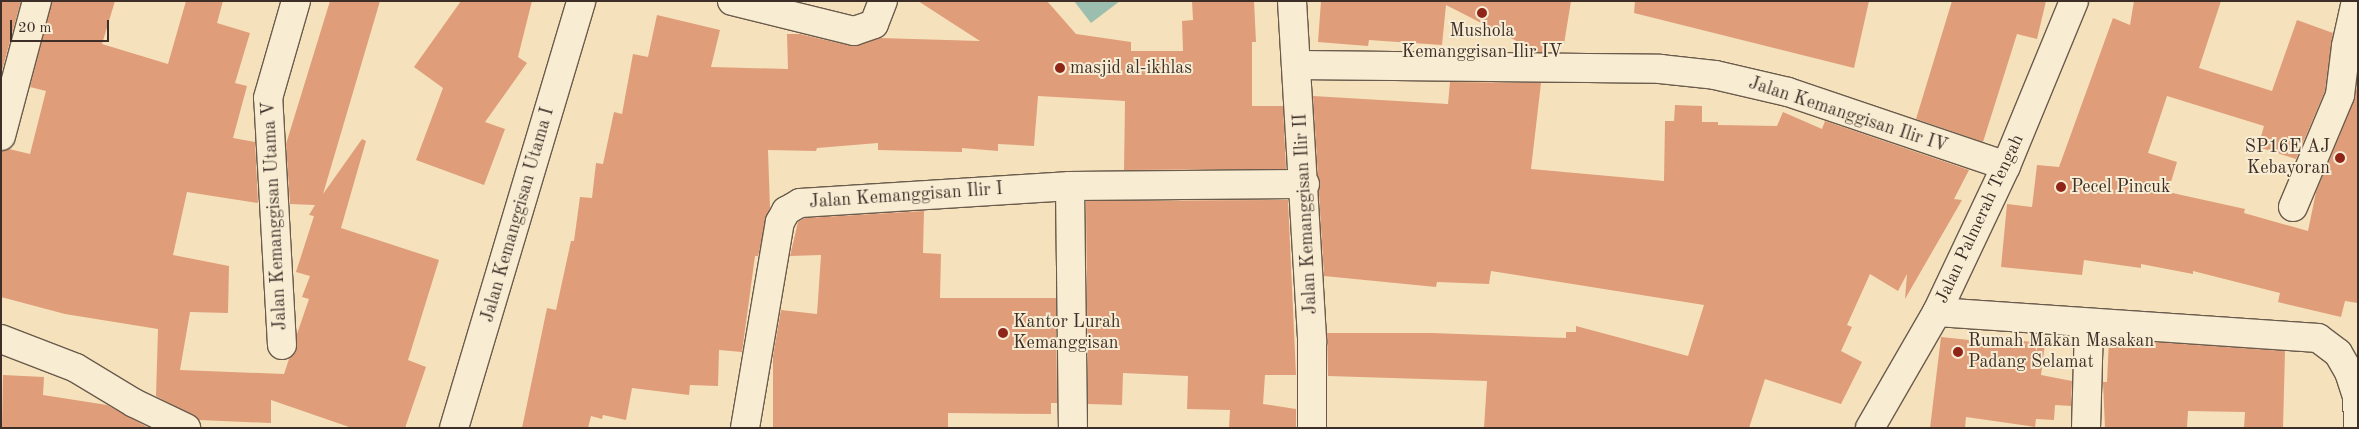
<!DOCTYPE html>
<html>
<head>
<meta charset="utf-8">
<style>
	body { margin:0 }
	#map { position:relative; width:2359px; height:429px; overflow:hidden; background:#f5e2bc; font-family:"Old Standard TT",serif }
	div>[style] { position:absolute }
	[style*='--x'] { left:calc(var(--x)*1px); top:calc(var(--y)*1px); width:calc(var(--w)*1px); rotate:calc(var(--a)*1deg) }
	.water>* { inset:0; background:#9cbeae }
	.building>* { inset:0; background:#df9d7a }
	.roads { filter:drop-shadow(1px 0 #6b5b4c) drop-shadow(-1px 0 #6b5b4c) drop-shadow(0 1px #6b5b4c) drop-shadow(0 -1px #6b5b4c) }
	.minor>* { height:28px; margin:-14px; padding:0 14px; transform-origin:14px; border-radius:14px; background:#f8ecd3 }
	.dots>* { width:14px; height:14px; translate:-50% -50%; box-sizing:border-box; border:2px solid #f8ecd3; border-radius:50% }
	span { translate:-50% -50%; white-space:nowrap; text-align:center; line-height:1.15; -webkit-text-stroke:4px #f8ecd3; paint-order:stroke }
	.poi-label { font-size:18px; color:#3d2e27 }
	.left { translate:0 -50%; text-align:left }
	.right { translate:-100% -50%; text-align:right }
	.street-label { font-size:18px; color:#3d2e27 }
	.frame { position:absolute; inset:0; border:2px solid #3d2e27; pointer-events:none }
	.scale { position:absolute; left:10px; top:20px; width:99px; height:22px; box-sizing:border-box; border:2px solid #3d2e27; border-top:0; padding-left:6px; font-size:15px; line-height:18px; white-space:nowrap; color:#3d2e27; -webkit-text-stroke:4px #f8ecd3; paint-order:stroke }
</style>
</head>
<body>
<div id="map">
	<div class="water">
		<i style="clip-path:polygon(1074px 1px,1120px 1px,1091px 23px)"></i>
	</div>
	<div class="building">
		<i style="clip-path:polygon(1px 1px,21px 1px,1px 74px)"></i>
		<i style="clip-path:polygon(52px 1px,115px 1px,102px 44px,168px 64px,186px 1px,223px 1px,217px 23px,250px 33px,235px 83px,247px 86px,233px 138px,255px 142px,258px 203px,187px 192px,173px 255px,229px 266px,228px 313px,190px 312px,180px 370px,284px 374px,289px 359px,296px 352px,297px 334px,309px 299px,302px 297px,310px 276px,296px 272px,314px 216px,309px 215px,315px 205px,290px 204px,286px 144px,330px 1px,380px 1px,323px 194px,362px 139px,366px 141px,341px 228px,439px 260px,408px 360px,426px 367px,405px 428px,352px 428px,271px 400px,271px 423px,199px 420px,156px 396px,158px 329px,65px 314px,1px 297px,1px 151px,9px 149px,30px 154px,46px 91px,30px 87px)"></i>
		<i style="clip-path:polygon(461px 1px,532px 1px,518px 57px,527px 63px,485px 122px,505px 129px,484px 185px,416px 160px,443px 88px,414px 67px)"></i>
		<i style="clip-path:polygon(918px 1px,1047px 1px,1076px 34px,1131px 42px,1131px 51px,1183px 51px,1182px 21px,1193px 20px,1192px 1px,1254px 1px,1256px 42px,1252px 42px,1252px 106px,1283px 106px,1286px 169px,1124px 170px,1125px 101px,1038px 96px,1034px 146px,998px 144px,998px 151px,962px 148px,962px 152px,878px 150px,878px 143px,817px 148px,816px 151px,768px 150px,770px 208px,758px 256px,755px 256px,742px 352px,719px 350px,718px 386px,690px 385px,689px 395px,632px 388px,626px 420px,603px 415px,602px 419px,591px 416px,588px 428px,522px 428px,547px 308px,556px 310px,571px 241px,574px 241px,580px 197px,592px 198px,596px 163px,603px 164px,614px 112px,622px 114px,633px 54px,648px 57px,657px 15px,720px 30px,711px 67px,788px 69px,787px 34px,800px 34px,851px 46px,880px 38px,980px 41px)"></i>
		<i style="clip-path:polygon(1321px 1px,1571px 1px,1564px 44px,1545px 41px,1544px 52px,1538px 52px,1446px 5px,1442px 45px,1369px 40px,1368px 46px,1318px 42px)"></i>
		<i style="clip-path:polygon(1635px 1px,1869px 1px,1854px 68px,1634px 13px)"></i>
		<i style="clip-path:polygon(1952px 1px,2046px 1px,2037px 39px,2017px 34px,1983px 142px,1916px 119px)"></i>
		<i style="clip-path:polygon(2134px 1px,2221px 1px,2199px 68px,2272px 91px,2297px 20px,2333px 33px,2325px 91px,2296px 159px,2258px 147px,2264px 126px,2167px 96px,2148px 153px,2177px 162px,2168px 192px,2245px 209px,2244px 213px,2308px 231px,2316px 192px,2354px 101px,2358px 79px,2358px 303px,2345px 301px,2341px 317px,2278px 302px,2280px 293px,2193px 271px,2193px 274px,2141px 264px,2141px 268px,2084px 260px,2082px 275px,2001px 267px,2007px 204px,2032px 207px,2037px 165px,2059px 167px,2113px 18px,2130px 25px)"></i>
		<i style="clip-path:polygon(1450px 82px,1541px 83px,1531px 169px,1664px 181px,1665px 121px,1674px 121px,1675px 105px,1702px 106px,1702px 122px,1718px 122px,1718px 125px,1777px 126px,1783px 112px,1822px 129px,1825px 121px,1969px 170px,1954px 199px,1962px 200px,1905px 299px,1907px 274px,1898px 291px,1870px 274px,1847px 325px,1852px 327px,1841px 351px,1862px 362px,1841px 404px,1765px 379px,1749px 428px,1484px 428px,1487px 381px,1328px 376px,1327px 333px,1432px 333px,1566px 338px,1566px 332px,1576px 332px,1576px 326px,1688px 356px,1704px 305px,1491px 271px,1489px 284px,1437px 282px,1436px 287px,1324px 276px,1313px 96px,1448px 104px)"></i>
		<i style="clip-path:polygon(1288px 200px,1296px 375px,1265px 375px,1263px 404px,1296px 409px,1296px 428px,1229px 428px,1230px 410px,1187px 409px,1188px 376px,1123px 373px,1122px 405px,1088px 404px,1086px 201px)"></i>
		<i style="clip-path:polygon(924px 211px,923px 253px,941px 254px,940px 298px,1056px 298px,1057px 403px,1051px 403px,1051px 414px,948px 413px,948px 428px,773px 428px,773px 356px,781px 310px,817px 314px,821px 255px,790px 256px,798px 222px,805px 218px)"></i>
		<i style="clip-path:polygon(1989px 336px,2045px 344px,2041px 375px,2072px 381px,2071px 406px,2055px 405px,2054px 420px,2036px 419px,2035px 427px,1966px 417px,1965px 428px,1930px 428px,1941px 337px,1988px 342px)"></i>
		<i style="clip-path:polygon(2109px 339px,2285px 351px,2283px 428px,2244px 428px,2245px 412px,2188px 411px,2187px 428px,2105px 428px,2103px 382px,2107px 382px)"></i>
		<i style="clip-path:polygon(3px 375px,44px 377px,43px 395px,107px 405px,149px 428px,2px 428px)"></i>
	</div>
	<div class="roads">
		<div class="minor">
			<i style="--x:732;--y:1;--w:126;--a:13.8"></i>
			<i style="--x:854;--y:31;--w:21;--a:-19"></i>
			<i style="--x:874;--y:24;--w:25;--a:-69"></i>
			<i style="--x:1292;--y:1;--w:342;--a:86.6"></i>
			<i style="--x:1312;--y:342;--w:86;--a:90"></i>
			<i style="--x:1297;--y:65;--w:363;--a:0.6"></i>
			<i style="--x:1660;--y:69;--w:55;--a:6.2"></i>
			<i style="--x:1715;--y:75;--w:75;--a:13.1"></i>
			<i style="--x:1788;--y:92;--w:230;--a:18.7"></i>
			<i style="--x:1;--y:136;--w:140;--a:-75.1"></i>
			<i style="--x:1070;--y:186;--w:242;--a:89.3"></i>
			<i style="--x:2293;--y:207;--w:121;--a:-67.2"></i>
			<i style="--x:2340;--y:95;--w:49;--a:-83"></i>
			<i style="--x:2346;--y:46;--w:46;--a:-77.5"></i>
			<i style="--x:1937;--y:312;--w:382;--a:3.9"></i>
			<i style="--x:2318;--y:338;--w:25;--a:37"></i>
			<i style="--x:2338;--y:353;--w:22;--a:60"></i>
			<i style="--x:2349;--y:372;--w:25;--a:72"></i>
			<i style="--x:2357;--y:396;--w:32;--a:88"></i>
			<i style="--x:1;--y:339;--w:80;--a:21.1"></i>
			<i style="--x:76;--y:368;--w:68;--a:31.1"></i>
			<i style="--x:134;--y:403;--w:58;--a:25.7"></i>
			<i style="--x:282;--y:345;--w:247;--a:-93.2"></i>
			<i style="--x:268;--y:98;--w:101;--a:-73.9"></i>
			<i style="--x:454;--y:428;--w:445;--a:-73.4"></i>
			<i style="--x:745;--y:428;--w:209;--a:-80.4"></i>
			<i style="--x:780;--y:222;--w:13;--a:-61"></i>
			<i style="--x:786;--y:211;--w:16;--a:-30"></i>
			<i style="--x:800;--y:203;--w:271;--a:-3.6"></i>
			<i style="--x:1070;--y:186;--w:235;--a:-0.5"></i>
			<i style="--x:1870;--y:428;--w:134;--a:-60"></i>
			<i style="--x:1937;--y:312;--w:161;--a:-64.7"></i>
			<i style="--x:2006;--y:166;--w:178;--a:-67.6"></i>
			<i style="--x:2086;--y:428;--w:104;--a:-88.3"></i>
		</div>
	</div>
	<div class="dots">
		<i style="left:1482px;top:13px;background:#8f2418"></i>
		<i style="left:1060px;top:68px;background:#8f2418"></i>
		<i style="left:2340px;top:158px;background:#8f2418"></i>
		<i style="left:2061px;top:187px;background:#8f2418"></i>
		<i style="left:1003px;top:333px;background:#8f2418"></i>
		<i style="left:1958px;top:352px;background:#8f2418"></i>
	</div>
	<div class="poi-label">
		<span style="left:1482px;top:42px">Mushola<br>Kemanggisan Ilir IV</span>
		<span class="left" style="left:1070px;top:68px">masjid al-ikhlas</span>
		<span class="right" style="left:2330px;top:158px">SP16E AJ<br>Kebayoran</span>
		<span class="left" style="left:2071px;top:187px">Pecel Pincuk</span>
		<span class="left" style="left:1013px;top:333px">Kantor Lurah<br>Kemanggisan</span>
		<span class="left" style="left:1968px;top:352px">Rumah Makan Masakan<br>Padang Selamat</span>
	</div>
	<div class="street-label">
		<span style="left:1848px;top:115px;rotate:18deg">Jalan Kemanggisan Ilir IV</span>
		<span style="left:906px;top:196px;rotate:-4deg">Jalan Kemanggisan Ilir I</span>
		<span style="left:1306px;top:214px;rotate:-93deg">Jalan Kemanggisan Ilir II</span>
		<span style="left:518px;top:215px;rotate:-74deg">Jalan Kemanggisan Utama I</span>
		<span style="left:275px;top:216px;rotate:-93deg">Jalan Kemanggisan Utama V</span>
		<span style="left:1980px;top:219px;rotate:-65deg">Jalan Palmerah Tengah</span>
	</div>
	<div class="frame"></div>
	<div class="scale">20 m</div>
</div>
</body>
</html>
